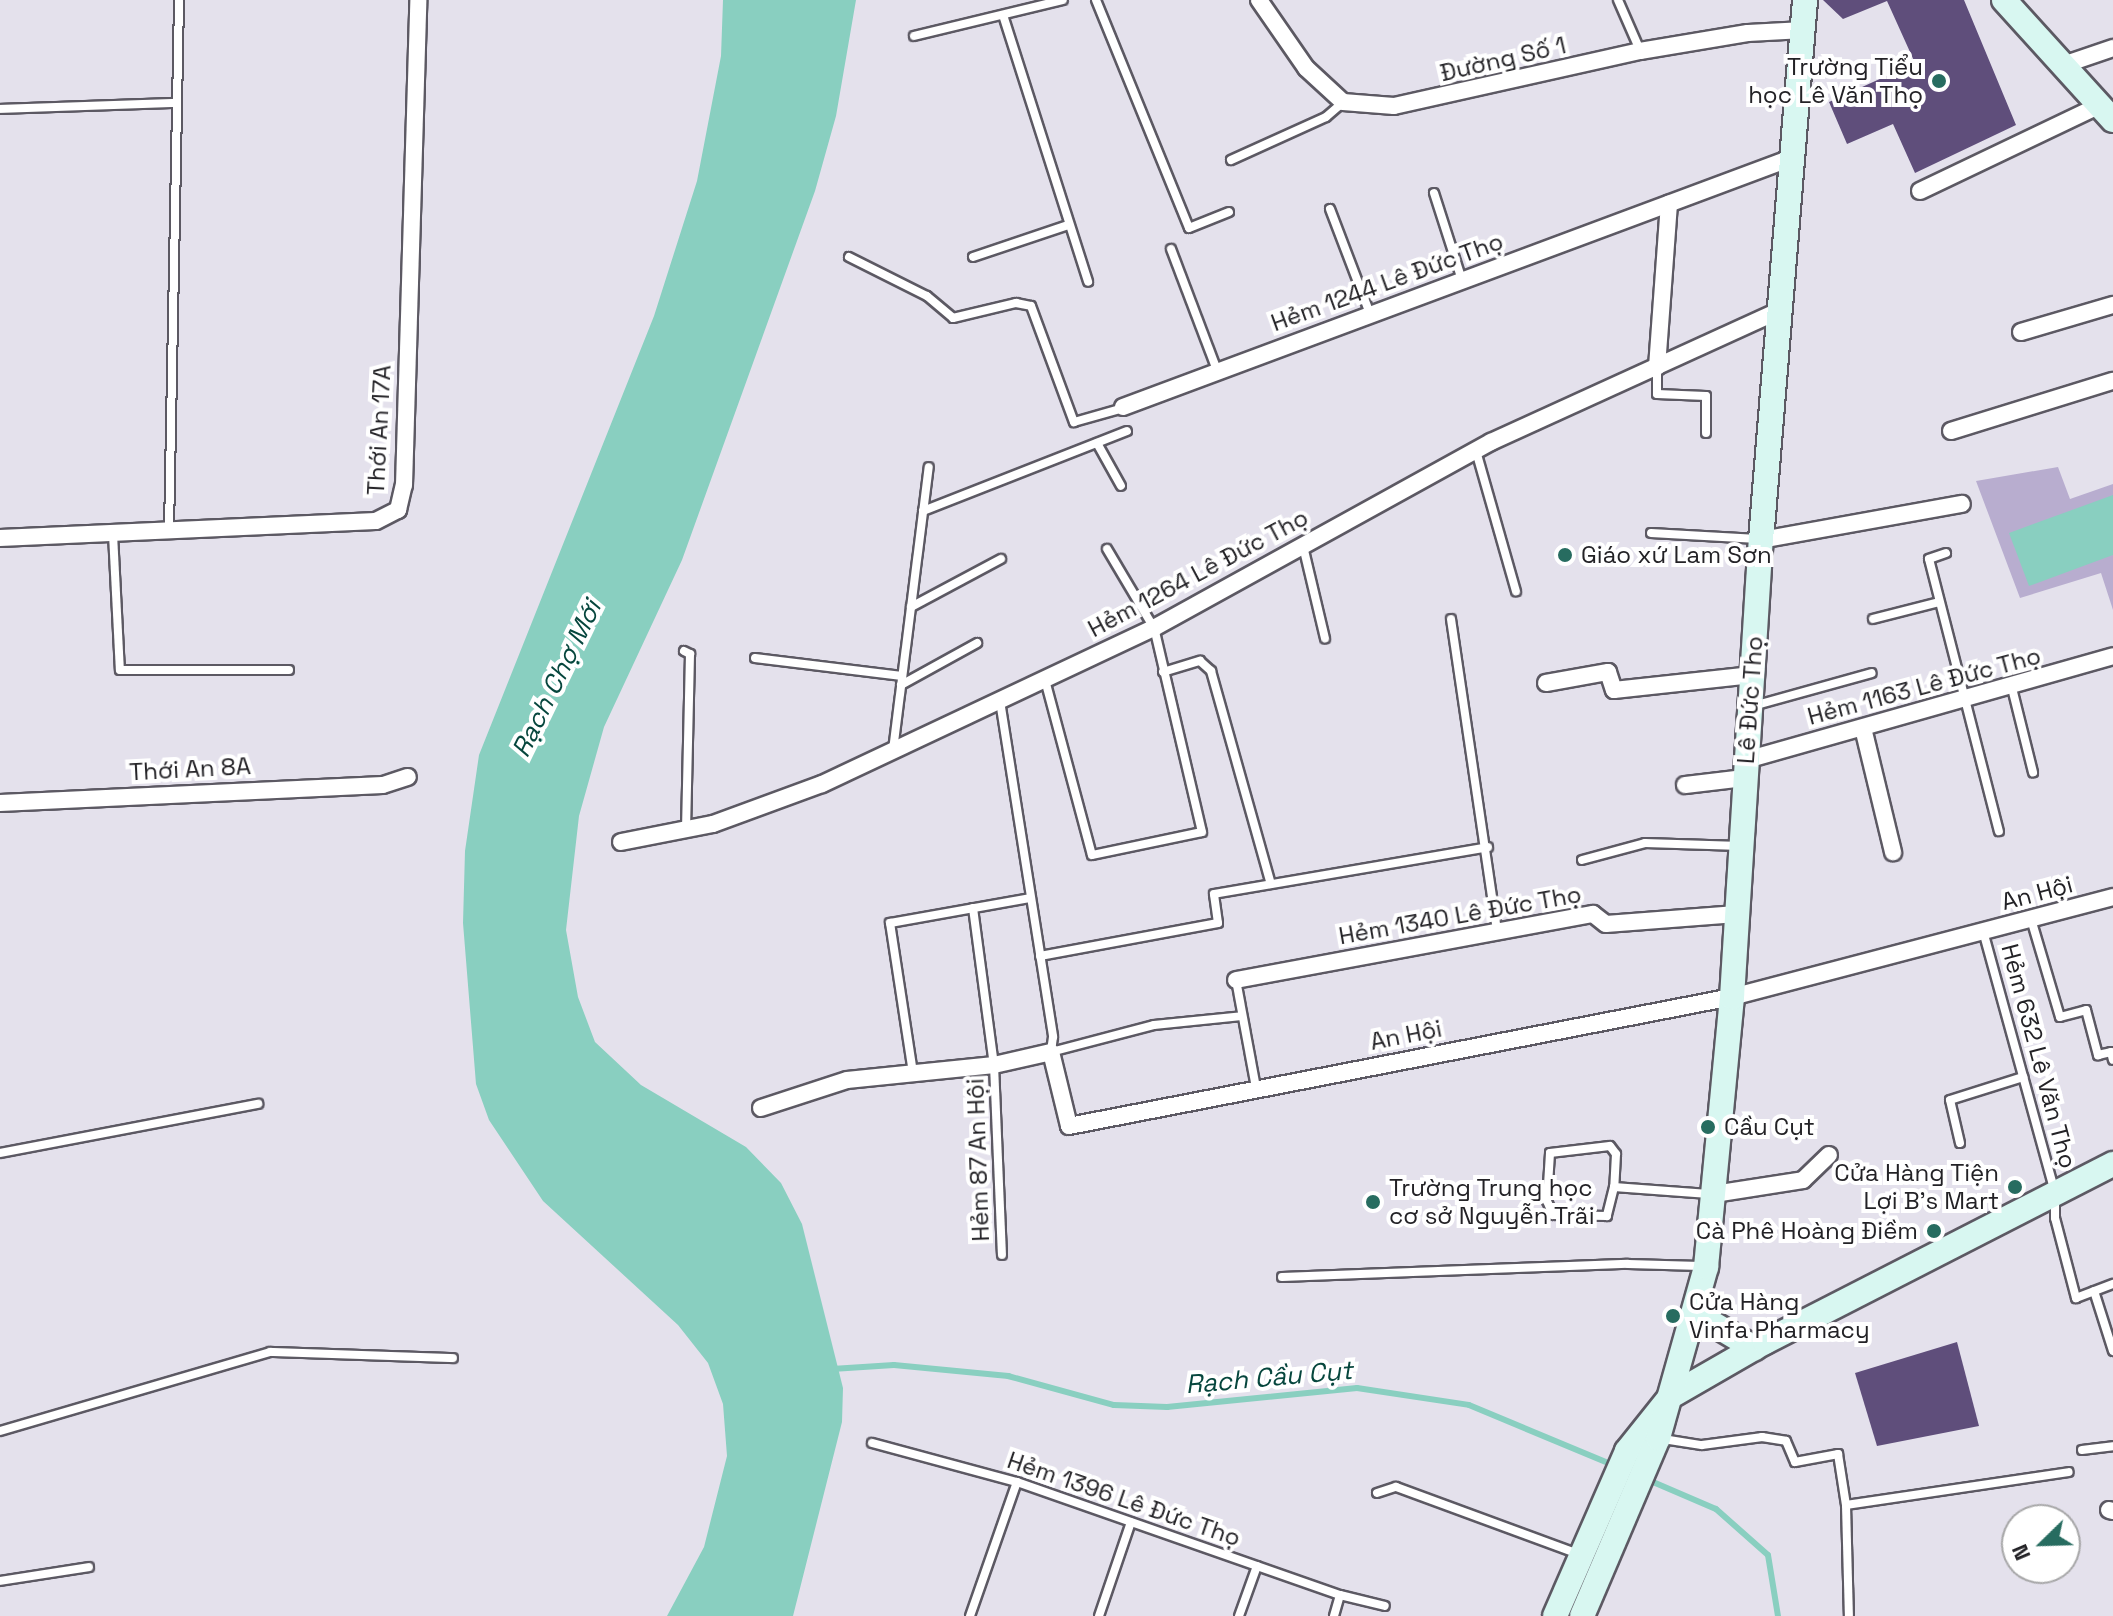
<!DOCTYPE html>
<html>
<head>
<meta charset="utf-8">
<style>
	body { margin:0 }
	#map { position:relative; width:2113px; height:1616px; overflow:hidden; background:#e4e1ec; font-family:"Space Grotesk",sans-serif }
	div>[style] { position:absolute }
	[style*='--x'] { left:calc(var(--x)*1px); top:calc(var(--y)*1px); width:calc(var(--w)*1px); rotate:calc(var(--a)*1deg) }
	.green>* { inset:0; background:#b8adcf }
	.water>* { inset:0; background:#89cfc0 }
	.stream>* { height:6px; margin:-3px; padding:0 3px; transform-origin:3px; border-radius:3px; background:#89cfc0 }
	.building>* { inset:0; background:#5f4e7b }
	.roads { filter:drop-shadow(2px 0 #5c5963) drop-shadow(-2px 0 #5c5963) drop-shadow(0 2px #5c5963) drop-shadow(0 -2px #5c5963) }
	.lane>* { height:8px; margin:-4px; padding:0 4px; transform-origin:4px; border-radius:4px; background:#fff }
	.street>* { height:16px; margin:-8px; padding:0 8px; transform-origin:8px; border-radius:8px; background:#fff }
	.secondary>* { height:24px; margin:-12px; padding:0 12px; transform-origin:12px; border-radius:12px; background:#d8f7f1 }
	.dots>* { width:22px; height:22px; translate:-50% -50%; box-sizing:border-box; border:4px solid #fff; border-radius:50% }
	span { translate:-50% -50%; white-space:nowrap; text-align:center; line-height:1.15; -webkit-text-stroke:8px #fff; paint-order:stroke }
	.street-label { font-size:24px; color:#232226 }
	.poi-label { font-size:24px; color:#232226 }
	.right { translate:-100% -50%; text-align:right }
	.left { translate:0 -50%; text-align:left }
	.water-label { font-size:26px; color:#06463d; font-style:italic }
	.north { position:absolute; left:2001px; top:1504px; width:80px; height:80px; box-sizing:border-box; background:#fff; border:2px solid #a7a7a8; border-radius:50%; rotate:247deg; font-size:22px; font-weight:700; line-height:32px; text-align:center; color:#232226 }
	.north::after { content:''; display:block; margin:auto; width:28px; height:36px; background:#276c60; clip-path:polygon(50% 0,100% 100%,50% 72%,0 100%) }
</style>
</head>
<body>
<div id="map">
	<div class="green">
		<i style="clip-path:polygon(2058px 467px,2070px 499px,2113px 484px,2113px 610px,2101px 573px,2020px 598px,1976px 481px)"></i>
	</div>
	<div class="water">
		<i style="clip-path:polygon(723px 0,856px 0,836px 116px,815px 191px,682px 560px,604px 727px,579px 816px,566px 930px,578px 997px,595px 1042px,641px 1085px,746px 1147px,781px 1183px,802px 1224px,843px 1388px,842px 1422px,793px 1616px,667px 1616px,704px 1547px,727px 1456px,723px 1404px,708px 1363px,678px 1325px,543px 1201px,489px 1120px,476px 1084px,463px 923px,465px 851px,479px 755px,654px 316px,697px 181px,721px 56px)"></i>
		<i style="clip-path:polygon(2113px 495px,2113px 555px,2029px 586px,2009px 533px)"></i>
	</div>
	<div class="stream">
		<i style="--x:832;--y:1369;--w:62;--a:-3.7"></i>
		<i style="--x:894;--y:1365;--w:115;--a:5.5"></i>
		<i style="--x:1008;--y:1376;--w:110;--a:15.3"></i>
		<i style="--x:1114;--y:1405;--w:53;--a:2.2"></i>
		<i style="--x:1167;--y:1407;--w:191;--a:-5.7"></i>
		<i style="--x:1357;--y:1388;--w:113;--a:8.6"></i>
		<i style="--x:1469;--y:1405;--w:156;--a:22.6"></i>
		<i style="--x:1646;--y:1479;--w:76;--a:23.2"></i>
		<i style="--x:1716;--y:1509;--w:69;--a:41.5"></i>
		<i style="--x:1768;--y:1555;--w:62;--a:80.7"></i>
	</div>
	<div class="building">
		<i style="clip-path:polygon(1823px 0,1964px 0,2016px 125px,1915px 173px,1893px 124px,1847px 144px,1829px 102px,1915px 63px,1887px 1px,1843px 19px)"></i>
		<i style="clip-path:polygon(1957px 1342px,1979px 1426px,1877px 1446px,1855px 1373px)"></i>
	</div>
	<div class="roads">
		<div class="lane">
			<i style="--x:1096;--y:0;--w:246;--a:67.8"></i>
			<i style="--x:1189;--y:228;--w:43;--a:-21.8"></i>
			<i style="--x:1618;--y:0;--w:55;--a:66.3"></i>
			<i style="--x:1003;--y:15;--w:280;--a:72.3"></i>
			<i style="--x:914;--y:36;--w:153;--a:-13.6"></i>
			<i style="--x:0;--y:109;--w:175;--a:-2"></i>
			<i style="--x:1231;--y:160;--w:104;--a:-24.4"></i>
			<i style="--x:1326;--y:117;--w:23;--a:-41"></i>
			<i style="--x:1434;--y:193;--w:91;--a:72.2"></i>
			<i style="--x:1330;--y:209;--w:112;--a:69.1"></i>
			<i style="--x:1171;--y:249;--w:129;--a:69.2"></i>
			<i style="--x:849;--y:257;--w:87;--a:26.6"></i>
			<i style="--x:927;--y:296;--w:34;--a:40"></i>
			<i style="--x:953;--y:318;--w:65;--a:-13.4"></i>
			<i style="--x:1016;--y:303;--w:15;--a:11"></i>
			<i style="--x:1031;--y:306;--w:124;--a:69.7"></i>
			<i style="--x:1074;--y:422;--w:51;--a:-15.9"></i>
			<i style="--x:973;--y:257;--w:100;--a:-18.6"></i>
			<i style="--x:1657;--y:367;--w:27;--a:90"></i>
			<i style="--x:1657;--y:394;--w:49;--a:2.3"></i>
			<i style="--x:1706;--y:396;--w:37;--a:90"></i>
			<i style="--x:1097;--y:443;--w:49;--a:60.8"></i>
			<i style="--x:1476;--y:451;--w:146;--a:74.1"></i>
			<i style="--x:923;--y:511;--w:219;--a:-21.4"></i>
			<i style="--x:169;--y:531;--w:531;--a:-88.92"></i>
			<i style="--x:1651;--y:533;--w:107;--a:3.2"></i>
			<i style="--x:113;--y:534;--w:136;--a:87.1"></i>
			<i style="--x:120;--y:670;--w:169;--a:0"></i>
			<i style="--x:1303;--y:546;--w:95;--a:76.6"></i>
			<i style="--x:1946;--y:553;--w:18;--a:161"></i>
			<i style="--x:1929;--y:559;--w:281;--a:75.6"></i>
			<i style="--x:911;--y:607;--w:102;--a:-28.1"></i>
			<i style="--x:1451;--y:619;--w:314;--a:81.6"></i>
			<i style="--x:1873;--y:619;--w:68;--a:-14.4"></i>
			<i style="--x:684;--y:651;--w:7;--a:27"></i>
			<i style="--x:690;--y:654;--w:175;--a:91.3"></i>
			<i style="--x:755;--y:658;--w:148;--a:7"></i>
			<i style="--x:1163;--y:672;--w:39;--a:-17"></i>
			<i style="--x:1200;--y:661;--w:15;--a:42"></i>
			<i style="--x:1211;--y:671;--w:221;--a:74.3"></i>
			<i style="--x:1045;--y:680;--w:181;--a:75"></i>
			<i style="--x:1092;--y:855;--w:112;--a:-11.8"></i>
			<i style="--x:1202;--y:832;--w:210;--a:-103.2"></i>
			<i style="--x:1154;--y:628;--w:92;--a:-120.7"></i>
			<i style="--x:901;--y:685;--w:87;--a:-28.9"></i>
			<i style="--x:2012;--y:688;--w:87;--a:76"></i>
			<i style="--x:1000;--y:701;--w:340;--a:81"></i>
			<i style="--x:1053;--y:1037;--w:15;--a:98"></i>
			<i style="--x:1753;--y:706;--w:123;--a:-15.5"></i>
			<i style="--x:893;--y:750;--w:285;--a:-82.8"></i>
			<i style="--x:1582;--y:860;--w:65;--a:-15.1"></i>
			<i style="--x:1645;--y:843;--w:96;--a:1.8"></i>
			<i style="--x:973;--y:908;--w:158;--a:82.4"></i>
			<i style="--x:994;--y:1065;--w:190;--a:87.6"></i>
			<i style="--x:2031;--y:919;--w:102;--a:73.5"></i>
			<i style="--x:2060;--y:1017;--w:27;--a:-15"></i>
			<i style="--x:2086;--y:1010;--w:47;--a:75.1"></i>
			<i style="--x:2098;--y:1055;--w:13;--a:-13"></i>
			<i style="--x:2111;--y:1052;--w:8;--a:76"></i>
			<i style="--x:1983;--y:931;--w:271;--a:74.6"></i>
			<i style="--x:2055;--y:1192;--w:26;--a:90"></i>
			<i style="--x:2055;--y:1218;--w:83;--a:75.3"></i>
			<i style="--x:2076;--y:1298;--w:40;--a:-21"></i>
			<i style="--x:1040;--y:956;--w:181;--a:-10.5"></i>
			<i style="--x:1218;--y:923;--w:29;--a:-98"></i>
			<i style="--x:1214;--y:894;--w:278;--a:-9.7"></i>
			<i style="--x:1236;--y:980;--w:110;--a:79.5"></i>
			<i style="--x:1051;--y:1052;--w:106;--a:-14.7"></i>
			<i style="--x:1154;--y:1025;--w:88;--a:-5.8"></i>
			<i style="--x:913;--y:1073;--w:152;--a:-98.7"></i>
			<i style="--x:890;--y:923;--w:142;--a:-10.1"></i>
			<i style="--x:1960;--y:1143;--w:44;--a:-103.1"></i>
			<i style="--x:1950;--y:1100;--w:77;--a:-17.5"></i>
			<i style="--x:0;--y:1153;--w:263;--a:-10.8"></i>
			<i style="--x:1614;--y:1187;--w:30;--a:104"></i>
			<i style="--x:1607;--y:1216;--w:54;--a:-178.9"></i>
			<i style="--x:1553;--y:1215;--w:15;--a:-113"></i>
			<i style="--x:1547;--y:1201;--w:48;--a:-86.4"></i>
			<i style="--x:1550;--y:1153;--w:60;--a:-6.7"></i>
			<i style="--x:1610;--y:1146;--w:10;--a:53"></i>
			<i style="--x:1616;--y:1154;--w:33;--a:93"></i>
			<i style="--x:1614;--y:1187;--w:95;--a:4.2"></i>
			<i style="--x:1282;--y:1277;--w:346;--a:-2.2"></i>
			<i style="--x:1628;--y:1264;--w:73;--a:1.6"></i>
			<i style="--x:2094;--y:1291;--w:63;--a:72.4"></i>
			<i style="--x:0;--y:1431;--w:281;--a:-16.3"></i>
			<i style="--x:270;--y:1352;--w:183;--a:1.9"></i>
			<i style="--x:1663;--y:1439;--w:39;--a:9"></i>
			<i style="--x:1702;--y:1445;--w:61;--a:-7.6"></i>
			<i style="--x:1762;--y:1437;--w:24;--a:9"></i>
			<i style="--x:1786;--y:1441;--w:23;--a:67"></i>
			<i style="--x:1795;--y:1462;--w:44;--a:-10.5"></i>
			<i style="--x:1838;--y:1454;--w:52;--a:81.1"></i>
			<i style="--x:1846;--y:1505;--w:111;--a:88.5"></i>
			<i style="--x:872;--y:1443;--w:150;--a:15.1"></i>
			<i style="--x:1017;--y:1482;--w:342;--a:19.3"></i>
			<i style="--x:1340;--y:1595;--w:22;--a:106"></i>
			<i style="--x:2082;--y:1450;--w:31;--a:-7"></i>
			<i style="--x:1377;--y:1493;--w:20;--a:-18"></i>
			<i style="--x:1396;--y:1487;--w:194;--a:20.2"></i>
			<i style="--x:1846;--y:1505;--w:225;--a:-8.4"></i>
			<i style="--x:0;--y:1581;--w:90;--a:-8.9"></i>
			<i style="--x:1340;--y:1595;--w:46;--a:13.7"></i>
			<i style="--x:970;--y:1616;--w:142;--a:-70.7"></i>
			<i style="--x:1099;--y:1616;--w:99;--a:-71.2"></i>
			<i style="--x:1239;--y:1616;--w:53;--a:-70.2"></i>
		</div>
		<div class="street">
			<i style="--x:1259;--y:0;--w:83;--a:55.3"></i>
			<i style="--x:1306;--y:68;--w:50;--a:42.6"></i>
			<i style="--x:1343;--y:102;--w:51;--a:4.5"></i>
			<i style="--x:1394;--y:106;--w:252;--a:-12.6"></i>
			<i style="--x:1640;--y:51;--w:109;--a:-9.5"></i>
			<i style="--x:1748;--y:33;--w:56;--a:-3.1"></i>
			<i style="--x:2063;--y:65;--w:53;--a:-18.8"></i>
			<i style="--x:1920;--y:191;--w:199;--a:-25.5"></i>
			<i style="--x:2021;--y:332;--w:96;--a:-16.4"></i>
			<i style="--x:1657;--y:367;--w:164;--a:-85.8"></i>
			<i style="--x:1123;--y:407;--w:716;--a:-20.43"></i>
			<i style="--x:1951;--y:431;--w:170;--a:-17.2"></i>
			<i style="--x:0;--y:538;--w:376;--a:-2.6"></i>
			<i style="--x:376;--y:521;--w:25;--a:-27"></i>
			<i style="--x:398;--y:510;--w:26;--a:-77"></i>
			<i style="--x:404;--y:485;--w:485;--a:-88.3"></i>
			<i style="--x:1761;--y:540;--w:204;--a:-10.2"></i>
			<i style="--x:1546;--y:683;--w:63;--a:-10.1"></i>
			<i style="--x:1608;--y:672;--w:19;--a:72"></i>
			<i style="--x:1614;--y:690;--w:139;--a:-6.2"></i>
			<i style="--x:1863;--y:728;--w:128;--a:76.4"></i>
			<i style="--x:1746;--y:760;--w:381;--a:-15.8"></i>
			<i style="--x:1685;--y:785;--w:60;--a:-6.7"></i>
			<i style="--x:0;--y:803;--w:383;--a:-2.7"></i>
			<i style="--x:383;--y:785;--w:26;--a:-18"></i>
			<i style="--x:621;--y:842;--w:94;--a:-11.1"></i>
			<i style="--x:713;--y:824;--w:116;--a:-20.2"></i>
			<i style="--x:822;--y:784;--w:367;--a:-25.2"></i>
			<i style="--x:1154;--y:628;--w:385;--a:-28.9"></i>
			<i style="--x:1491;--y:442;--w:321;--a:-24.5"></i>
			<i style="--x:1236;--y:980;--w:363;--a:-10.5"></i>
			<i style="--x:1593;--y:914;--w:16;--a:38"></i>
			<i style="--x:1606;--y:924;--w:131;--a:-4.4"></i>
			<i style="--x:761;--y:1108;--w:90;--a:-18"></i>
			<i style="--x:847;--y:1080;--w:148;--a:-5.8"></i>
			<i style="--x:994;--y:1065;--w:58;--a:-12.8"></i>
			<i style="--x:1051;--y:1052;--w:76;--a:76.3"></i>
			<i style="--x:1069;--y:1126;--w:675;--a:-11.01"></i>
			<i style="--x:1732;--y:997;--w:394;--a:-14.7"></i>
			<i style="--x:1714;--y:1194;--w:90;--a:-8.9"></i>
			<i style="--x:1803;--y:1180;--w:36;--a:-44"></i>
			<i style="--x:2109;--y:1510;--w:4;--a:14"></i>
		</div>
		<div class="secondary">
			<i style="--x:2004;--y:0;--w:162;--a:47.8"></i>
			<i style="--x:1695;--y:1313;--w:69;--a:30.7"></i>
			<i style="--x:1555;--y:1616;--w:180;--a:-66.4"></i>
			<i style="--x:1627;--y:1451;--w:70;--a:-51.3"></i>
			<i style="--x:1671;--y:1396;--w:108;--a:-29.9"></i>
			<i style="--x:1765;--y:1342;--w:391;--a:-27.1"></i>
			<i style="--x:1582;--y:1616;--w:194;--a:-66.9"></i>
			<i style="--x:1658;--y:1438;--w:178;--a:-74.3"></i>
			<i style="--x:1706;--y:1267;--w:271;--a:-84.5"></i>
			<i style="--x:1732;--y:997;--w:458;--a:-86.4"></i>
			<i style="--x:1761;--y:540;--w:542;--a:-85.34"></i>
		</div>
	</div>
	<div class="dots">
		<i style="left:1939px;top:81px;background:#276c60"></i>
		<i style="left:1565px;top:555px;background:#276c60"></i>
		<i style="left:1708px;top:1127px;background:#276c60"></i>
		<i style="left:2015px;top:1187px;background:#276c60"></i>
		<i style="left:1373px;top:1202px;background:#276c60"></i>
		<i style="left:1934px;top:1231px;background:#276c60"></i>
		<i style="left:1673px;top:1316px;background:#276c60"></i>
	</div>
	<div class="street-label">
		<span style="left:1503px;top:59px;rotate:-13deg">Đường Số 1</span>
		<span style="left:1387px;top:282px;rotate:-20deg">Hẻm 1244 Lê Đức Thọ</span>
		<span style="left:379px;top:430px;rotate:-87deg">Thới An 17A</span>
		<span style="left:1198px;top:573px;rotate:-28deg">Hẻm 1264 Lê Đức Thọ</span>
		<span style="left:1924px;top:686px;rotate:-15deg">Hẻm 1163 Lê Đức Thọ</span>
		<span style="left:1750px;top:700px;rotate:-86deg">Lê Đức Thọ</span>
		<span style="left:190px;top:769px;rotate:-3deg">Thới An 8A</span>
		<span style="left:2037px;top:893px;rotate:-15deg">An Hội</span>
		<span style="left:1460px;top:915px;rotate:-10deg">Hẻm 1340 Lê Đức Thọ</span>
		<span style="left:1406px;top:1035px;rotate:-11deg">An Hội</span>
		<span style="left:2039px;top:1056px;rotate:75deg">Hẻm 632 Lê Văn Thọ</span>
		<span style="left:978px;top:1160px;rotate:-92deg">Hẻm 87 An Hội</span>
		<span style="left:1124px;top:1499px;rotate:19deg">Hẻm 1396 Lê Đức Thọ</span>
	</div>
	<div class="poi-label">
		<span class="right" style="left:1923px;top:81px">Trường Tiểu<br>học Lê Văn Thọ</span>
		<span class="left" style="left:1581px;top:555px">Giáo xứ Lam Sơn</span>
		<span class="left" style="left:1724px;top:1127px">Cầu Cụt</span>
		<span class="right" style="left:1999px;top:1187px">Cửa Hàng Tiện<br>Lợi B's Mart</span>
		<span class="left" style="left:1389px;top:1202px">Trường Trung học<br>cơ sở Nguyễn Trãi</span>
		<span class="right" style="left:1918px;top:1231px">Cà Phê Hoàng Điềm</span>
		<span class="left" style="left:1689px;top:1316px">Cửa Hàng<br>Vinfa Pharmacy</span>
	</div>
	<div class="water-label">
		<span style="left:557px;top:679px;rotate:-64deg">Rạch Chợ Mới</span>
		<span style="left:1269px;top:1378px;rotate:-5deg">Rạch Cầu Cụt</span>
	</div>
	<div class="north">N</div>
</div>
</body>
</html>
